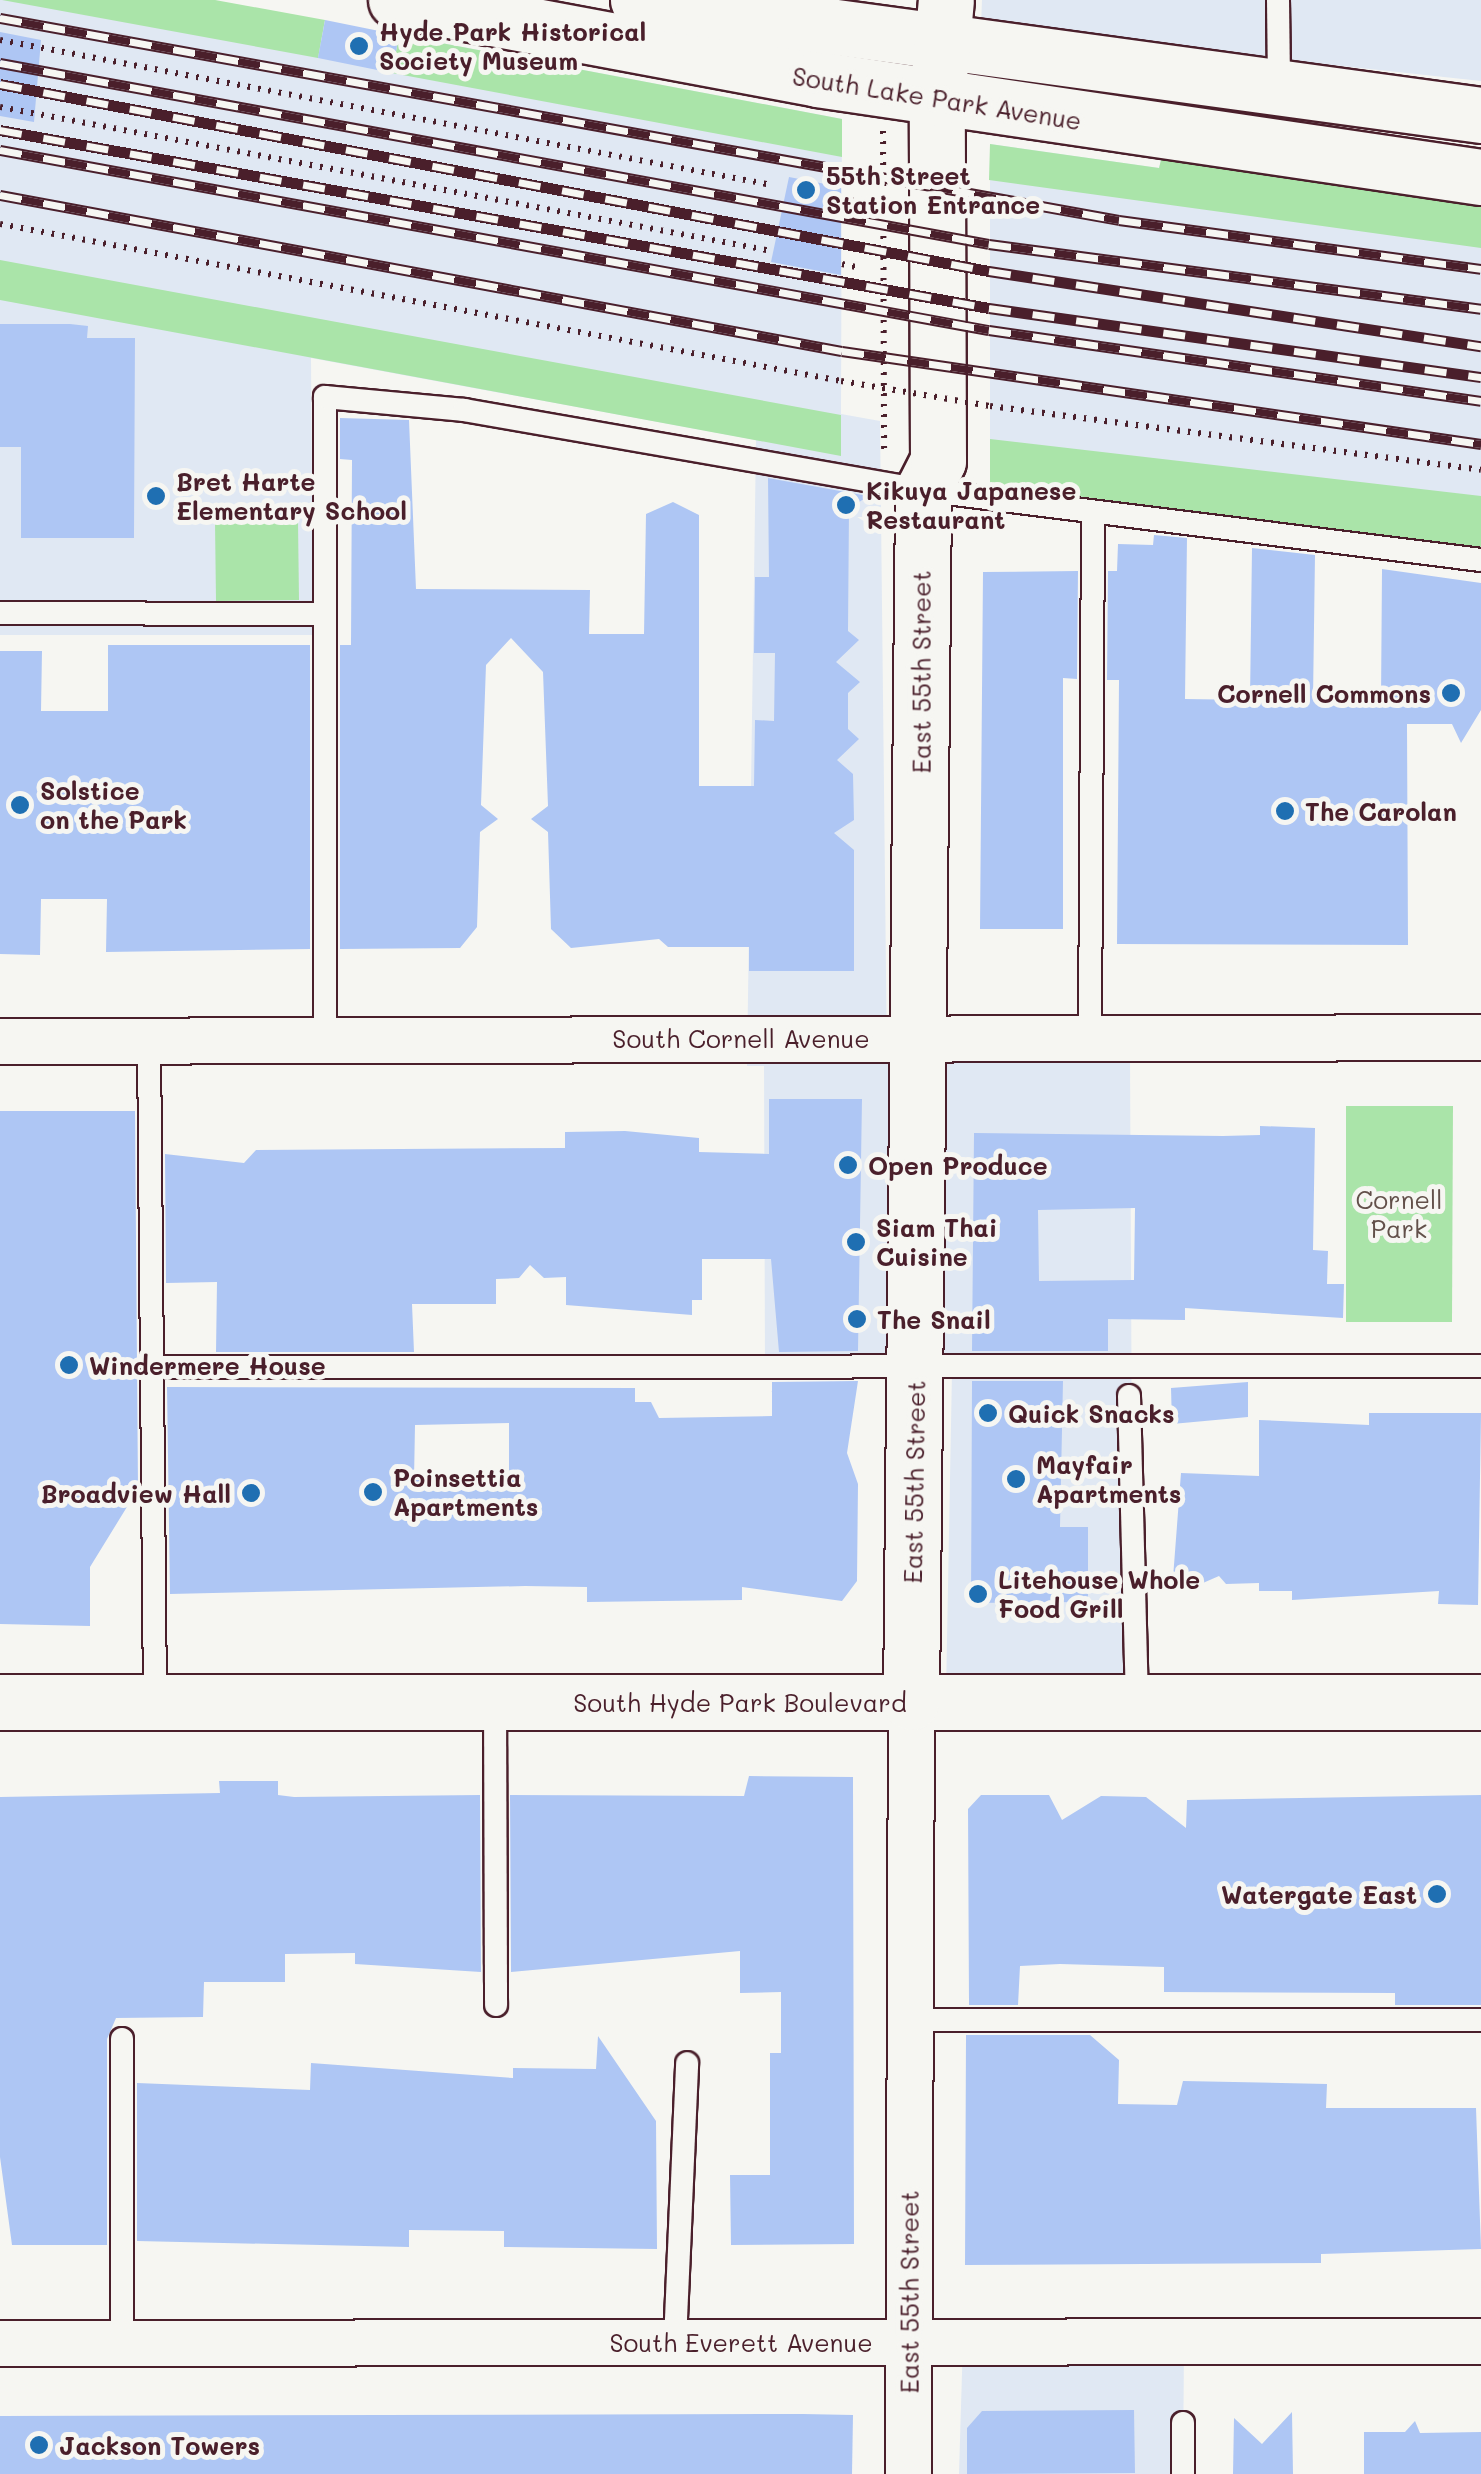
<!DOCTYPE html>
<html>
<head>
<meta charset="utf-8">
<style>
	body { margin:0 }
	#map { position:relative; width:1481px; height:2474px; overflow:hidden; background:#f6f6f2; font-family:Mali,sans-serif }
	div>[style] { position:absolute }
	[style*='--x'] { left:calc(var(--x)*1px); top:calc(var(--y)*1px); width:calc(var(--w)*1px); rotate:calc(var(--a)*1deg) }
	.built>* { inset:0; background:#e0e8f3 }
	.green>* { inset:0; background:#aae4a9 }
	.building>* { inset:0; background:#aec6f4 }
	.path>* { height:6px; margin-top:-3px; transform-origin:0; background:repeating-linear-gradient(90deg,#4a1f2b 0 2.5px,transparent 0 10.5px) }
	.roads { filter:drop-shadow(2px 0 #4a1f2b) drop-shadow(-2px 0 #4a1f2b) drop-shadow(0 2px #4a1f2b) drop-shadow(0 -2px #4a1f2b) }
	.lane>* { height:22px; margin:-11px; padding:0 11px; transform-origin:11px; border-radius:11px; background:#f6f6f2 }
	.street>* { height:45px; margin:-22.5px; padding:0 22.5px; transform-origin:22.5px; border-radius:22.5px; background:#f6f6f2 }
	.secondary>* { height:55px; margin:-27.5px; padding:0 27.5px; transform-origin:27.5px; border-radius:27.5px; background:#f6f6f2 }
	.rail>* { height:11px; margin-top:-5.5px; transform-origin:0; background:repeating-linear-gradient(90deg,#f6f6f2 0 22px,#4a1f2b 0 44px); box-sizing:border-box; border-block:2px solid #4a1f2b }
	.path-bridge>* { height:6px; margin-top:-3px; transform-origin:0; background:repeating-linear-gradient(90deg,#4a1f2b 0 2.5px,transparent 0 10.5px) }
	.dots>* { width:28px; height:28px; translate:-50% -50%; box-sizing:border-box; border:5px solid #f6f6f2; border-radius:50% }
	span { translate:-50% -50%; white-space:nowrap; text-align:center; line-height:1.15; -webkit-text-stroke:10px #f6f6f2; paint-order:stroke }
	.poi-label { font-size:25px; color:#4a1f2b; font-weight:700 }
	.left { translate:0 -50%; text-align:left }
	.right { translate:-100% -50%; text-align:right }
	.street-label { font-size:25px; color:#4a1f2b }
	.park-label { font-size:25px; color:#62504a }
</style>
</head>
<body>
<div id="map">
	<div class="built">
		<i style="clip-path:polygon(0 0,215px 0,392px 72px,399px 35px,842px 119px,841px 414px,880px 421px,887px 1064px,1130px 1055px,1133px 1692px,946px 1694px,952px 1371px,765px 1371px,764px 1066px,747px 1066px,756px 440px,311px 358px,313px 635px,0 635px)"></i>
		<i style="clip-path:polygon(982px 0,1481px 0,1481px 81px,981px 27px)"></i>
		<i style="clip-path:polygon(990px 144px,1159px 168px,1162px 156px,1481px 201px,1481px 548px,990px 485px)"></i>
		<i style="clip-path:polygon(963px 2340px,1184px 2342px,1183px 2474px,959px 2474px)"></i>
	</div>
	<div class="green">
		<i style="clip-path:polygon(2px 0,215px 0,325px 20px,318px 58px)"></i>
		<i style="clip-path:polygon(399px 35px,842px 119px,842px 157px,392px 73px)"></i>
		<i style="clip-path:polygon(990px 144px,1159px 168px,1162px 156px,1481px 201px,1481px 248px,989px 180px)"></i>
		<i style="clip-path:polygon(0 260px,841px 415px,841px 456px,0 300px)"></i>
		<i style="clip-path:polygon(990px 439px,1481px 496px,1481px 548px,990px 485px)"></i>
		<i style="clip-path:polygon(298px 521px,299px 600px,216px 601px,215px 523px)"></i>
		<i style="clip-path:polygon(1346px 1106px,1453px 1106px,1452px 1322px,1346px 1322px)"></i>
	</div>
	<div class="building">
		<i style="clip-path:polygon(325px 20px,399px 35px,392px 73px,318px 58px)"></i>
		<i style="clip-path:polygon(0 32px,41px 40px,34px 122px,0 116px)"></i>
		<i style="clip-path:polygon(789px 177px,841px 187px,841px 275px,771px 262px)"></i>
		<i style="clip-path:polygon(0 324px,70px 324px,88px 326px,87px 338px,135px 338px,134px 538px,21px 538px,21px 447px,0 447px)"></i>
		<i style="clip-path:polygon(340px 418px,409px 420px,416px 589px,590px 590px,589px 634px,644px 634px,646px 514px,673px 502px,699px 515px,699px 786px,754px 786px,755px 720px,774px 721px,775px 653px,754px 653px,755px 577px,769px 577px,768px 478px,868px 496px,849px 509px,848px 631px,859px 640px,836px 662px,860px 682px,848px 693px,848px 729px,859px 739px,837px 760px,853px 774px,854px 820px,834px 833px,854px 850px,854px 971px,749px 971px,749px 947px,668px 947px,659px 939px,571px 948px,551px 929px,548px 832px,531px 819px,548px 806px,543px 672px,511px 638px,486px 665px,481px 805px,498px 819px,480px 832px,477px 927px,460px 948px,340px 949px,340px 645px,351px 645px,352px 460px,340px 459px)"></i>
		<i style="clip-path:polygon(1154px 535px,1187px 538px,1185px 699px,1250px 700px,1252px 548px,1315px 555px,1313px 699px,1381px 700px,1382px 569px,1481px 583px,1481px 710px,1461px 743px,1452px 724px,1407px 724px,1408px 945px,1117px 944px,1119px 680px,1107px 680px,1108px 571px,1117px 571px,1118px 544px,1153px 545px)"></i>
		<i style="clip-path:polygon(1078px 571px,1077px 679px,1063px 678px,1063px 929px,980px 929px,983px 572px)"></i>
		<i style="clip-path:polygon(108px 645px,310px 645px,310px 949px,106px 952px,107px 899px,41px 899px,40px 955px,0 954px,0 651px,42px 651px,41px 711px,108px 711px)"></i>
		<i style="clip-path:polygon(769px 1099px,862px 1099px,858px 1351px,779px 1352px,771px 1259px,702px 1259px,702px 1300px,692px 1300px,692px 1315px,566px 1305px,566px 1277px,544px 1278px,530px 1265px,519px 1278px,496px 1279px,496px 1304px,412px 1304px,414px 1352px,216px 1352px,217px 1282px,166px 1283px,165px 1154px,244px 1163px,256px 1150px,565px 1148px,565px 1132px,625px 1131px,699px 1138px,699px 1152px,769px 1154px)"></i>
		<i style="clip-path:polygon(0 1111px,135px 1111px,138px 1489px,90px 1567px,90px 1626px,0 1624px)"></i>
		<i style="clip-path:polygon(evenodd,1260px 1126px,1315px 1128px,1313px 1250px,1328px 1251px,1327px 1284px,1344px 1284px,1343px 1318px,1185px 1308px,1185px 1320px,1108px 1319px,1108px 1351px,972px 1351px,974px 1133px,1223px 1136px,1260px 1135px,1260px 1126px,1135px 1208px,1134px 1280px,1039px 1281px,1038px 1210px,1135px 1208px)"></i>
		<i style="clip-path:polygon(evenodd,858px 1381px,847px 1453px,858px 1484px,857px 1581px,842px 1601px,742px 1587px,742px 1600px,661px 1601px,587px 1602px,587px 1587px,525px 1586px,170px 1594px,167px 1387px,635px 1388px,635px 1402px,651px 1402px,659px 1418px,772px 1416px,772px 1382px,858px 1381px,509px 1423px,509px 1479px,414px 1480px,415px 1425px,509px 1423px)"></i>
		<i style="clip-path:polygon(972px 1381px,1063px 1381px,1060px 1527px,1088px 1527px,1088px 1602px,971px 1603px)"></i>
		<i style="clip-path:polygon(1248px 1382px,1248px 1417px,1172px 1424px,1171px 1388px)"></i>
		<i style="clip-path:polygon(1369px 1413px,1481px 1413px,1478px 1605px,1438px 1604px,1439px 1591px,1292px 1600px,1292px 1591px,1259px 1591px,1259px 1583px,1226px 1584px,1219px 1576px,1196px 1586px,1173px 1578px,1181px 1473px,1259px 1476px,1259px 1420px,1369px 1425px)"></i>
		<i style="clip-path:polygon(749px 1776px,853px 1777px,854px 2244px,731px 2245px,730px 2175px,770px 2175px,770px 2053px,781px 2053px,781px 1992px,740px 1993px,740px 1951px,511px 1972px,510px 1795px,744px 1796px)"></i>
		<i style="clip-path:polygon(219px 1781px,278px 1781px,278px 1795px,294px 1797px,480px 1795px,481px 1972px,355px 1964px,355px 1953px,285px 1954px,285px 1982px,204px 1982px,203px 2017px,116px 2018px,107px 2039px,107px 2245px,12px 2245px,0 2157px,0 1797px,220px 1793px)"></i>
		<i style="clip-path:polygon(981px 1795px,1049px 1795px,1062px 1820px,1101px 1796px,1146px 1797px,1186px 1828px,1187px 1800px,1481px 1795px,1481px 2005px,1395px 2005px,1395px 1993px,1164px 1992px,1164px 1967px,1060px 1964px,1020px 1966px,1018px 2005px,969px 2005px,968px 1809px)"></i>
		<i style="clip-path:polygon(966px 2035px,1090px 2035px,1119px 2060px,1118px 2104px,1177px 2105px,1183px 2081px,1327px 2084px,1326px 2108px,1476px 2108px,1481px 2249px,1321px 2254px,1321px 2263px,965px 2265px)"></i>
		<i style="clip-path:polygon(598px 2036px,656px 2121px,657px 2249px,504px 2247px,504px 2231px,409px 2230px,409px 2247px,137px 2241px,137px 2083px,310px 2090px,311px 2063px,513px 2078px,513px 2068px,596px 2069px)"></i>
		<i style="clip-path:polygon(1134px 2410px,1135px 2473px,967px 2474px,967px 2428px,982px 2411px)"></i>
		<i style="clip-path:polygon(1292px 2412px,1293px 2474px,1233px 2474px,1234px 2418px,1262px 2444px)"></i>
		<i style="clip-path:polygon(803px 2414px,853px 2415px,852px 2474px,0 2474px,0 2416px)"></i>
		<i style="clip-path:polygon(1415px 2421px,1420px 2433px,1481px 2432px,1481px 2474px,1364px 2474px,1364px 2432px,1405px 2432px)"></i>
	</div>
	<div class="path">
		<i style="--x:0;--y:40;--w:785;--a:10.64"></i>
		<i style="--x:0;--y:107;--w:785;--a:10.57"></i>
		<i style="--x:883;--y:131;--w:322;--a:89.8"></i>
		<i style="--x:841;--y:198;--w:19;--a:12"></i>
		<i style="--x:0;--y:224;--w:856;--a:10.57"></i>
		<i style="--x:842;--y:264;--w:19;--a:12"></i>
		<i style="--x:990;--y:406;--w:495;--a:7.4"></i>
	</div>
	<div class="roads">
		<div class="lane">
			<i style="--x:1278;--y:0;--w:86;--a:89.3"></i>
			<i style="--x:0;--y:613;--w:325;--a:0.2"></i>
			<i style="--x:1090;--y:1037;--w:524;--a:-89.67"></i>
			<i style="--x:325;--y:1039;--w:642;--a:-90"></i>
			<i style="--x:325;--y:397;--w:140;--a:5.3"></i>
			<i style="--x:464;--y:410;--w:466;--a:9.9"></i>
			<i style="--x:923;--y:490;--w:562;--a:7.15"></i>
			<i style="--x:149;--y:1040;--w:661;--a:89.48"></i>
			<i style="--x:152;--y:1367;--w:1329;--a:-0.04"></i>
			<i style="--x:1129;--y:1396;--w:306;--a:88.5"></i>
			<i style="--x:495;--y:1701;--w:304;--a:89.8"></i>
			<i style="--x:910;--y:2020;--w:571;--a:0"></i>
			<i style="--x:675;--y:2342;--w:279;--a:-87.5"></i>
			<i style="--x:122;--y:2343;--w:304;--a:-90"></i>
			<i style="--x:1183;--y:2474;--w:51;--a:-90"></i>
		</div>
		<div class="street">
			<i style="--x:0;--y:1041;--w:1481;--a:-0.15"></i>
			<i style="--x:0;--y:2343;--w:1481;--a:-0.08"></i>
			<i style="--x:908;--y:2474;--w:772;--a:-89.78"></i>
		</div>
		<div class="secondary">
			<i style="--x:396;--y:0;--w:428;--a:10.6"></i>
			<i style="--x:817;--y:79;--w:671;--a:8.4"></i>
			<i style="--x:638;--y:0;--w:851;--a:7.77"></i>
			<i style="--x:0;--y:1702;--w:1481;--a:0"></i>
			<i style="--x:911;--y:1702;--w:1212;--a:-89.43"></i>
			<i style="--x:923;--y:490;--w:33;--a:-63"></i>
			<i style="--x:938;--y:461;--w:363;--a:-90.2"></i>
			<i style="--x:937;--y:98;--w:98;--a:-84.8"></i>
		</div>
	</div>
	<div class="rail">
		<i style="--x:0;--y:18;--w:1137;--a:10.23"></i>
		<i style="--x:1119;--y:220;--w:365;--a:7.7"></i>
		<i style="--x:0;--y:63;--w:1005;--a:10.37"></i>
		<i style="--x:989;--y:244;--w:496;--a:7.5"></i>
		<i style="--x:0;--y:84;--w:1007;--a:10.71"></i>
		<i style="--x:989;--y:271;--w:498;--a:8.7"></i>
		<i style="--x:0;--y:130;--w:1005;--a:10.2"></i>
		<i style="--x:989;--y:308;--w:497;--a:8"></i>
		<i style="--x:0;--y:150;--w:1005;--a:10.32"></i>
		<i style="--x:989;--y:330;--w:497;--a:8.2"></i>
		<i style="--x:0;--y:195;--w:856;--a:10.5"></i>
		<i style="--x:842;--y:351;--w:646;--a:8.28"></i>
	</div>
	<div class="path-bridge">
		<i style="--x:841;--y:381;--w:151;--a:9.5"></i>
	</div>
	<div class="dots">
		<i style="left:359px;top:46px;background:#1f6fb2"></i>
		<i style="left:806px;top:190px;background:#1f6fb2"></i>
		<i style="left:156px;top:496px;background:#1f6fb2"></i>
		<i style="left:846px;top:505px;background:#1f6fb2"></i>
		<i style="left:1451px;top:693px;background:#1f6fb2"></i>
		<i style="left:20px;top:805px;background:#1f6fb2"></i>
		<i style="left:1285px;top:811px;background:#1f6fb2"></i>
		<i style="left:848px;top:1165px;background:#1f6fb2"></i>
		<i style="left:856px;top:1242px;background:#1f6fb2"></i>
		<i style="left:857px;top:1319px;background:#1f6fb2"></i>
		<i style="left:69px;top:1365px;background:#1f6fb2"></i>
		<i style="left:988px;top:1413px;background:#1f6fb2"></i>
		<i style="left:1016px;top:1479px;background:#1f6fb2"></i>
		<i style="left:373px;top:1492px;background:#1f6fb2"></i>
		<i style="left:251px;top:1493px;background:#1f6fb2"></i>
		<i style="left:978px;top:1594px;background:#1f6fb2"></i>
		<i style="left:1437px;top:1894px;background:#1f6fb2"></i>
		<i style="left:39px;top:2445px;background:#1f6fb2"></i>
	</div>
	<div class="poi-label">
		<span class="left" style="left:379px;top:46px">Hyde Park Historical<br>Society Museum</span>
		<span class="left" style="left:826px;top:190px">55th Street<br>Station Entrance</span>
		<span class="left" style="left:176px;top:496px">Bret Harte<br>Elementary School</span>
		<span class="left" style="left:866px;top:505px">Kikuya Japanese<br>Restaurant</span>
		<span class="right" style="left:1431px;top:693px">Cornell Commons</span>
		<span class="left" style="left:40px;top:805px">Solstice<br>on the Park</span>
		<span class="left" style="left:1305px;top:811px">The Carolan</span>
		<span class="left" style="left:868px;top:1165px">Open Produce</span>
		<span class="left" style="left:876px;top:1242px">Siam Thai<br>Cuisine</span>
		<span class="left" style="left:877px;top:1319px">The Snail</span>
		<span class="left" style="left:89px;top:1365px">Windermere House</span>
		<span class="left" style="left:1008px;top:1413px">Quick Snacks</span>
		<span class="left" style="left:1036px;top:1479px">Mayfair<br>Apartments</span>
		<span class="left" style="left:393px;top:1492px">Poinsettia<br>Apartments</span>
		<span class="right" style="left:231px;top:1493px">Broadview Hall</span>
		<span class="left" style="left:998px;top:1594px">Litehouse Whole<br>Food Grill</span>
		<span class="right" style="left:1417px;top:1894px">Watergate East</span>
		<span class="left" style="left:59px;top:2445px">Jackson Towers</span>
	</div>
	<div class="street-label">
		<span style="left:937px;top:98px;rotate:9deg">South Lake Park Avenue</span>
		<span style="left:921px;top:672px;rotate:-90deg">East 55th Street</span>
		<span style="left:741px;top:1038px">South Cornell Avenue</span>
		<span style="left:914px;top:1482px;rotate:-89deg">East 55th Street</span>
		<span style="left:740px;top:1702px">South Hyde Park Boulevard</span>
		<span style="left:909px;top:2292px;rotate:-90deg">East 55th Street</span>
		<span style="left:741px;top:2342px">South Everett Avenue</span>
	</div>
	<div class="park-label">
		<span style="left:1399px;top:1214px">Cornell<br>Park</span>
	</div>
</div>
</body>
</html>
